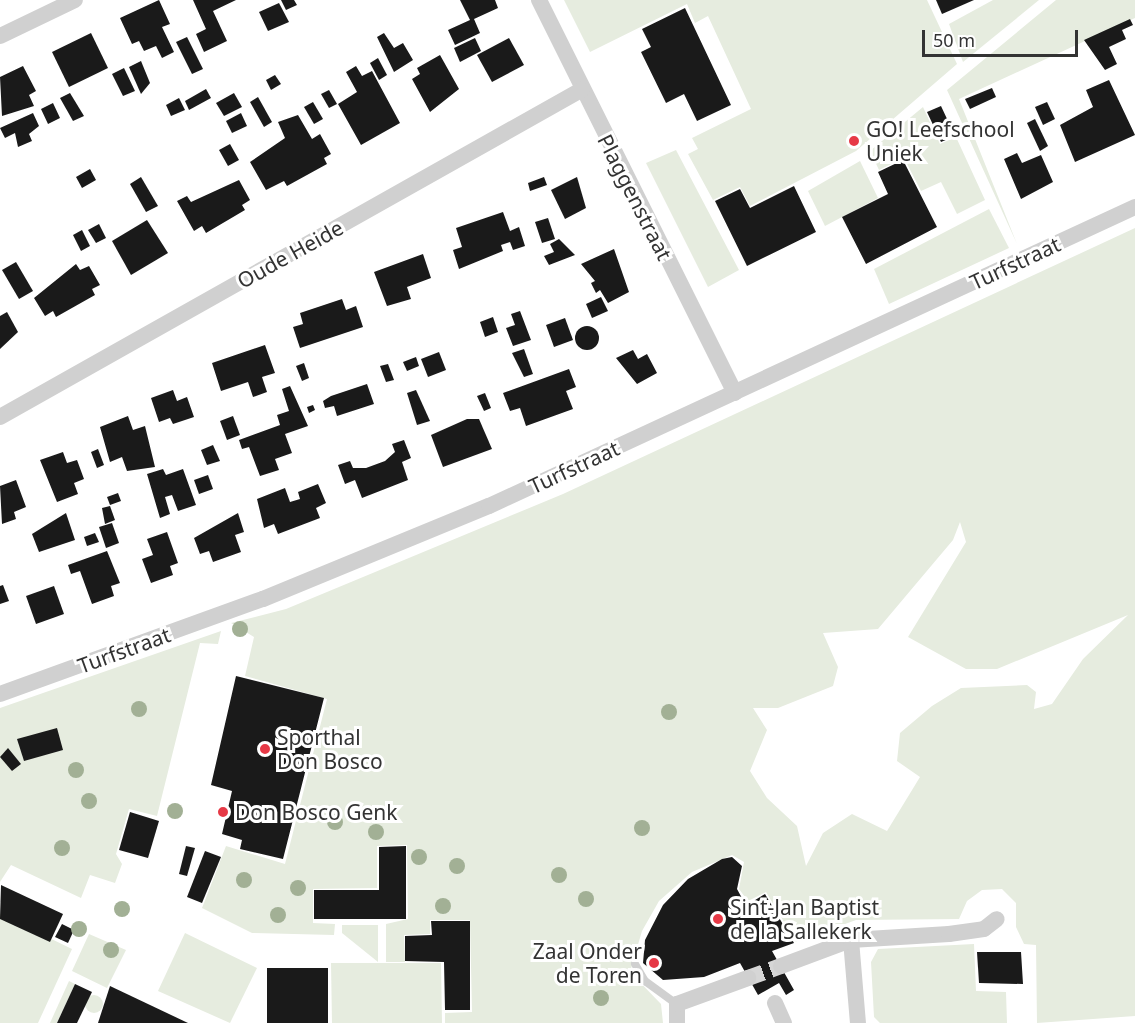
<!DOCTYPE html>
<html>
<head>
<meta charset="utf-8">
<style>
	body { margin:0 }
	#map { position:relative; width:1135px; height:1023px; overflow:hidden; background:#fff; font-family:"Noto Sans",sans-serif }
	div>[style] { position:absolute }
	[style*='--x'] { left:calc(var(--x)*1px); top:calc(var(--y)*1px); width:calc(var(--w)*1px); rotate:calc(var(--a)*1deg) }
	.green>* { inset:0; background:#e6ecdf }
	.round { border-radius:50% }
	.building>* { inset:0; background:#1a1a1a }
	.minor-tunnel>* { height:16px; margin-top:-8px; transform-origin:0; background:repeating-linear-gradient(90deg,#d6d6d6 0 16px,transparent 0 24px) }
	.service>* { height:8px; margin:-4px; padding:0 4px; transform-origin:4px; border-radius:4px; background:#d0d0d0 }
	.minor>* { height:16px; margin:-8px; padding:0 8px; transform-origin:8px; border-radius:8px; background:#d0d0d0 }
	.trees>* { width:16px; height:16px; margin:-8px; border-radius:50%; background:#a2b095 }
	.dots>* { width:16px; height:16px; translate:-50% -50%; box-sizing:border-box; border:3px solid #fff; border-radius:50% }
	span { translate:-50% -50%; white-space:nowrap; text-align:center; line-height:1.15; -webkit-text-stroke:6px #fff; paint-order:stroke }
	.poi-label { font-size:21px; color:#333 }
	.left { translate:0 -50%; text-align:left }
	.right { translate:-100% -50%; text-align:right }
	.street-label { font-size:21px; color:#333 }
	.scale { position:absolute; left:922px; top:30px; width:156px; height:27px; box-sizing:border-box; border:3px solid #333; border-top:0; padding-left:8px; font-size:18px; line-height:21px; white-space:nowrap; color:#333; -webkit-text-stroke:4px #fff; paint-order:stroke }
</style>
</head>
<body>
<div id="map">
	<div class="green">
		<i style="clip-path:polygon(564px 0,927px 0,957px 64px,856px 151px,750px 206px,740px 187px,713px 200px,688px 154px,698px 149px,692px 138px,751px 109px,708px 16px,695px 23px,687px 4px,590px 52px)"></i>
		<i style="clip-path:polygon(993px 0,1039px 0,963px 62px,949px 24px)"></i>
		<i style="clip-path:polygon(1056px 0,1135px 0,1135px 18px,959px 99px,1017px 244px,947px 90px)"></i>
		<i style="clip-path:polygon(923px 107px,940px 144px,956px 137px,985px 200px,957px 214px,941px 182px,921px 191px,904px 158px,879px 170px,870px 151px)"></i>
		<i style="clip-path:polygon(676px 150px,739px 270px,708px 287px,646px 163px)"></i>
		<i style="clip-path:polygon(860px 161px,878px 198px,825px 226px,808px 191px)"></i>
		<i style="clip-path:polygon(989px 209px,1009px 248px,889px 304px,874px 269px)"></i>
		<i style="clip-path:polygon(evenodd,1135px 228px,1135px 1016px,1037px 1023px,1036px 945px,1024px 944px,1016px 927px,1016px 903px,1002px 889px,982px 890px,967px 901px,959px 919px,856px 920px,796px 942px,766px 892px,748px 901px,739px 889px,744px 862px,732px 855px,692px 872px,659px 901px,642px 931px,630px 972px,661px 1004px,663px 1023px,445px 1023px,445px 1013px,472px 1012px,470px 920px,430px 920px,430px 934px,404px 935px,405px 962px,386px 962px,386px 924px,408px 919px,407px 845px,377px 846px,377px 888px,313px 889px,313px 923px,335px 924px,334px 935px,252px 933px,202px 908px,226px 846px,285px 864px,327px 699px,245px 676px,254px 637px,231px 623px,286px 609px,563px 494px,1135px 228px,960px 522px,966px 542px,908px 637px,966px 669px,997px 669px,1128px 615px,1083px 659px,1052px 704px,1034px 709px,1036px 692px,1027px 685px,961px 688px,932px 706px,900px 733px,897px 761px,920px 777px,887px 831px,852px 814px,823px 833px,806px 866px,797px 826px,767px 798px,750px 771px,767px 730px,753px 708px,778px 708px,833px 686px,838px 667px,823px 633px,878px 629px,953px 540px,960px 522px)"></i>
		<i style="clip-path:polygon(221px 631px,218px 644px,200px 643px,157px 816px,129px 809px,116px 854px,122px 864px,115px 883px,90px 875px,81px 898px,11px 865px,0 882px,0 708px)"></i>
		<i style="clip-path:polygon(0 914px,72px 949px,38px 1023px,0 1023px)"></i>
		<i style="clip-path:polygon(342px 925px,378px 925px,378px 962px,342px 933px)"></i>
		<i style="clip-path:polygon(185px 933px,257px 968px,230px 1023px,158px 991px)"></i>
		<i style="clip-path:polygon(89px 934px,126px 950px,107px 988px,72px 971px)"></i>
		<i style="clip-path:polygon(974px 944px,976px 991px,1006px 992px,1007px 1023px,880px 1023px,874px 1017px,871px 962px,878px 949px)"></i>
		<i style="clip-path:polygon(331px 963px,441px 963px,442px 1023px,332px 1023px)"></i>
		<i style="clip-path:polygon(69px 981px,75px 984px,57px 1023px,50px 1023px)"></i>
		<i class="round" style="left:85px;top:995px;width:18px;height:18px"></i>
	</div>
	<div class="building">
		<i style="clip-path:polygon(159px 0,170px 24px,162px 27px,174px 52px,162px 58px,156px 46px,144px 51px,139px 41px,132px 44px,120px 18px)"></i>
		<i style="clip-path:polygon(193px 0,236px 0,213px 11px,227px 41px,204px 52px,196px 34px,206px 29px)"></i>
		<i style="clip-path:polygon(281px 0,294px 0,297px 5px,286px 10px)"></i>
		<i style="clip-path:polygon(460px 0,495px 0,498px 8px,474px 19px,480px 33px,455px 45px,448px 30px,470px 20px)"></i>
		<i style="clip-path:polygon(936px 0,974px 0,942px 14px)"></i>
		<i style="clip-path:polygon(279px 3px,289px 22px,268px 31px,259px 12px)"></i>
		<i style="clip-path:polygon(685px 8px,731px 105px,697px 121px,684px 94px,666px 103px,641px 52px,651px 47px,642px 29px)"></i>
		<i style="clip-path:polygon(1130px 19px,1133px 25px,1122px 30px,1126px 39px,1109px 47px,1117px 64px,1105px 70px,1084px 40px)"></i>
		<i style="clip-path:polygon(91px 33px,108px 68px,69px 87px,52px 52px)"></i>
		<i style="clip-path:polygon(384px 33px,394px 48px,403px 43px,413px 60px,394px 72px,377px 37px)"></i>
		<i style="clip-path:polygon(187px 37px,203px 69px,192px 74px,176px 42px)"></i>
		<i style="clip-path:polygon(475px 38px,481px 51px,460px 62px,454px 48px)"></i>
		<i style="clip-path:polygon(509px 38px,524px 65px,492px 82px,477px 55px)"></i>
		<i style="clip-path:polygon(440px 55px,459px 89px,430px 112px,412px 79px,420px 74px,417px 68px)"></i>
		<i style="clip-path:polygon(378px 58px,387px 75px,379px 80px,370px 63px)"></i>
		<i style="clip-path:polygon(141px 61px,150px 83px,141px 94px,129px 67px)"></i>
		<i style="clip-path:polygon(23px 66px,36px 91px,29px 95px,34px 106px,2px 116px,0 77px)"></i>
		<i style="clip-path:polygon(356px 66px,362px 76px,372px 71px,400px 123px,361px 145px,338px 104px,357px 92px,346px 72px)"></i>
		<i style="clip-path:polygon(124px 68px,135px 91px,123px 96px,112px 74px)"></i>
		<i style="clip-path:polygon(275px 75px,281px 84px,271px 90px,266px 80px)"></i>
		<i style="clip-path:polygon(1109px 80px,1135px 135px,1075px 162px,1060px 125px,1093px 107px,1086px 90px)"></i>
		<i style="clip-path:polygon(992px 88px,996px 97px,970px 109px,965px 99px)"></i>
		<i style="clip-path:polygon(206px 89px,211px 98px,189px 110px,185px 101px)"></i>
		<i style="clip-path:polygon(329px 90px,337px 104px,329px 108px,321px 94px)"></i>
		<i style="clip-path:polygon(70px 93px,84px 116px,73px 121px,60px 98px)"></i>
		<i style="clip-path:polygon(234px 93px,242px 107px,224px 116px,216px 103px)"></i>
		<i style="clip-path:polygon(258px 97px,272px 122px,264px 127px,250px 102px)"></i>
		<i style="clip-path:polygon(179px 98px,185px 110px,171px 116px,166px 105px)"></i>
		<i style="clip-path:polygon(313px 102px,323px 119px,314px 124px,304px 107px)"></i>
		<i style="clip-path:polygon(1047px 102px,1055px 119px,1043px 125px,1035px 107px)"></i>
		<i style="clip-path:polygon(53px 103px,60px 118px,48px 124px,41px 109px)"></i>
		<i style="clip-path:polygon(941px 106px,955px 136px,941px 142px,927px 112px)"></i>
		<i style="clip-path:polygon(33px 113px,39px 126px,29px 134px,32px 141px,18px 147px,15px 133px,5px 138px,0 128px)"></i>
		<i style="clip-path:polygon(241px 113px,247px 126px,232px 133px,226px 121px)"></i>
		<i style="clip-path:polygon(298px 115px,312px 139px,320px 134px,331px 154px,324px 158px,327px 164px,287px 186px,284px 181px,266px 190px,250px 162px,285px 138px,278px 122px)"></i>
		<i style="clip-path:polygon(1035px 119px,1048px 146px,1040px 151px,1027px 123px)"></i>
		<i style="clip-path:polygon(230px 144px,239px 160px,228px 166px,219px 150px)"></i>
		<i style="clip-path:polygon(1017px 153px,1022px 163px,1041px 155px,1053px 182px,1021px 199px,1004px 159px)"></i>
		<i style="clip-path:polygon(903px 160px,937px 227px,866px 264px,842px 217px,888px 194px,878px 172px)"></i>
		<i style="clip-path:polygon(90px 169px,96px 180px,82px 188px,76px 177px)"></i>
		<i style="clip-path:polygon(141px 177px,158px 206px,146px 212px,130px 184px)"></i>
		<i style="clip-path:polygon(544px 177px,547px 185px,530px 191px,528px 183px)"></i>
		<i style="clip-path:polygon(577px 177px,586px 208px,565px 219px,551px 190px)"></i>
		<i style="clip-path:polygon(239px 180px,250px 200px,242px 205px,245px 210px,206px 233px,202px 226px,194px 231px,177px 201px,187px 196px,191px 202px)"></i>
		<i style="clip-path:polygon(794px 186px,816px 232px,747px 266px,715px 201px,740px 189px,750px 208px)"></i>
		<i style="clip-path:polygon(503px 212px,510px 231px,519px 227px,525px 246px,513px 250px,510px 242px,501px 245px,503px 251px,459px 269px,453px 250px,462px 247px,456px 228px)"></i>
		<i style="clip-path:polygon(548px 218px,555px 239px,542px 243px,535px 222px)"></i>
		<i style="clip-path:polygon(147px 220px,168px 253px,131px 275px,112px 241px)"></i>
		<i style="clip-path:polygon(99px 224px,106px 238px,96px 243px,88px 230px)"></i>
		<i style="clip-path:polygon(82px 230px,90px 246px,81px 251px,73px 235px)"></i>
		<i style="clip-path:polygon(559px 239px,575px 255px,549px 265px,544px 256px,554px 252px,550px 244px)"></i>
		<i style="clip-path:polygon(614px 249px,629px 292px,608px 303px,600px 290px,596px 293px,591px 283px,595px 281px,581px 264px)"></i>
		<i style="clip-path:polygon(423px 254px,431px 278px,407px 287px,411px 299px,387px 306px,374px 272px)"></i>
		<i style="clip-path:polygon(16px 262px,33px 291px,19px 299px,2px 270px)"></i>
		<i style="clip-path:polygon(76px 264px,80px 270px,89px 266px,100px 285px,92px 289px,95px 295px,56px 317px,53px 311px,45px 316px,34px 298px)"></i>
		<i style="clip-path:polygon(601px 297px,608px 311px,592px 318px,586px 304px)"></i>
		<i style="clip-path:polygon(342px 299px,346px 310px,356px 306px,363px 327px,300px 348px,293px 327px,303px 324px,300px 313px)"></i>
		<i style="clip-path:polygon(520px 311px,531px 340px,513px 346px,506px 328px,515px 325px,511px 314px)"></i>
		<i style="clip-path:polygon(7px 312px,18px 332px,0 349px,0 316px)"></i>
		<i style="clip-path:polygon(493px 317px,498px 332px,485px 337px,480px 322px)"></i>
		<i style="clip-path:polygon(565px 318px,573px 340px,554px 347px,546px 325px)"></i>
		<i class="round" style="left:575px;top:326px;width:24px;height:24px"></i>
		<i style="clip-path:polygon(265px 345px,275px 373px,262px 377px,267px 392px,253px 397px,248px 382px,221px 391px,212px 363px)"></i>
		<i style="clip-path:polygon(524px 349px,533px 374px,524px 377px,512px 353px)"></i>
		<i style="clip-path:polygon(633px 350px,638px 359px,647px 354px,657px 373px,637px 384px,616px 358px)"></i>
		<i style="clip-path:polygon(439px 352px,446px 370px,428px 377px,421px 359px)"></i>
		<i style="clip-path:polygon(416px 357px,419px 366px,407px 371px,403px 362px)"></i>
		<i style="clip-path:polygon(304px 363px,309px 378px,302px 381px,296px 366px)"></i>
		<i style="clip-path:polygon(388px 364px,394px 380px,386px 382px,380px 366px)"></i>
		<i style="clip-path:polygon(569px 369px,576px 387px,566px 391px,573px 409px,526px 426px,520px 408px,510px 411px,503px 393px)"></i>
		<i style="clip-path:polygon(367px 384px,374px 404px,337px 416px,334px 406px,325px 408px,323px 401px,331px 396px)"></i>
		<i style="clip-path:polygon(290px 386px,308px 426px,285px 434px,292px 453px,275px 459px,279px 470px,260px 476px,249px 447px,242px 449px,239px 440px,280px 425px,277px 415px,289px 411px,282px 389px)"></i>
		<i style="clip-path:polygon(173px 390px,177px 401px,187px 397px,194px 417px,173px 424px,170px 418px,159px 422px,151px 398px)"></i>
		<i style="clip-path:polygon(416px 390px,430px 421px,417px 425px,407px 393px)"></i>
		<i style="clip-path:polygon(485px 393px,491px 408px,484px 411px,477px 396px)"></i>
		<i style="clip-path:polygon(313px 405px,315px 410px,309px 413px,307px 407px)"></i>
		<i style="clip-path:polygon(128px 416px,133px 430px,145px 426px,155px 467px,127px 471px,122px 457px,110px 462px,100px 427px)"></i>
		<i style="clip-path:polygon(233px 416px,240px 435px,227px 440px,220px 421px)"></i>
		<i style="clip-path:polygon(467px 419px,479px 419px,492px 449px,443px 467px,431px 435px)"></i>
		<i style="clip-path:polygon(404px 440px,411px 458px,402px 462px,408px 480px,362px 498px,355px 480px,345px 484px,338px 465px,350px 461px,353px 468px,366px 468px,385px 461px,395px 452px,392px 444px)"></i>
		<i style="clip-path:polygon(213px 445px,220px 461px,207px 465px,201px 450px)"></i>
		<i style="clip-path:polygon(98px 449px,104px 465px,97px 468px,91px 452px)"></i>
		<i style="clip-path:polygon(63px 452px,67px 463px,77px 460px,84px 479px,74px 483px,78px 494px,57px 502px,40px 460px)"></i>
		<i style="clip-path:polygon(163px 469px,166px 475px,183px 469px,196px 505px,178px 511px,172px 495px,165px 497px,170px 514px,160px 518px,147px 474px)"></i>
		<i style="clip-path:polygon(208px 475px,213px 489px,199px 494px,194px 480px)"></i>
		<i style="clip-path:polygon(16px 480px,26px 507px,14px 512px,16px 519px,2px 524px,0 486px)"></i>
		<i style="clip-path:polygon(318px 484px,326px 503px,316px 508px,320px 518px,278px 534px,274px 524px,264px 528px,257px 499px,285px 488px,290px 502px,300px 499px,298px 492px)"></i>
		<i style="clip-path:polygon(118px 493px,121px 501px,110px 505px,107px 497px)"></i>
		<i style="clip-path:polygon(110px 506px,115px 520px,105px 524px,102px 508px)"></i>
		<i style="clip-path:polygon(66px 513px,75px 540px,39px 552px,32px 534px)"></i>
		<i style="clip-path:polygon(238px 513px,244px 532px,235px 535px,241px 552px,213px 562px,209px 551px,200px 554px,194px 538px)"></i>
		<i style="clip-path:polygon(112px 523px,119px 543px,106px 548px,99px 527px)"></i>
		<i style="clip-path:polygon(167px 532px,178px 563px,170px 566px,173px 575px,151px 583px,142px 559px,153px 555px,147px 539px)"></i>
		<i style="clip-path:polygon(95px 533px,99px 542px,87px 546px,84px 537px)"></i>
		<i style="clip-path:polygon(107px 551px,120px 583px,111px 586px,114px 596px,92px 604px,80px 571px,71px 574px,68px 565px)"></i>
		<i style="clip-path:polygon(3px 585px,9px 601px,0 604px,0 586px)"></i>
		<i style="clip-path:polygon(54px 586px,64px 614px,36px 624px,26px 596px)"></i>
		<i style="clip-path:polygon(236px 676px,324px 698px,283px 859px,240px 849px,242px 840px,222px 834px,232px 791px,211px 785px)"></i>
		<i style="clip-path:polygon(57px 728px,63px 750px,24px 761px,17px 739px)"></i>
		<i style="clip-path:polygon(8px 748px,21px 764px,12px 771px,0 757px)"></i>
		<i style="clip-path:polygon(130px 812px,159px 821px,148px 858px,119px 850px)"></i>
		<i style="clip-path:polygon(186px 846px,195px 848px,187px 876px,179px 874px)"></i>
		<i style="clip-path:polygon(406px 846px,406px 919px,314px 919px,314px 890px,379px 890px,379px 847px)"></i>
		<i style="clip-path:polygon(205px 851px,221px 857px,202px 903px,187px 897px)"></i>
		<i style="clip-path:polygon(722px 859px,732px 857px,742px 866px,737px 889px,749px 911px,755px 907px,752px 902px,765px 894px,794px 943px,772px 951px,794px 990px,786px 995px,779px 983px,758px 995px,740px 963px,704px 977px,663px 980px,643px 963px,645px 940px,663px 905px,688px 879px)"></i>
		<i style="clip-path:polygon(1px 885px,63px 914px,50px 942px,0 919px)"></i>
		<i style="clip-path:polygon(431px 921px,470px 921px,470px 1010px,445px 1010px,444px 962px,405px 961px,405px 936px,432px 935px)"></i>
		<i style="clip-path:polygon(62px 924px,74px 930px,68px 943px,55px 937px)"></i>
		<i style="clip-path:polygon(977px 952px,1021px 952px,1023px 984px,979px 983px)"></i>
		<i style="clip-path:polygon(267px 968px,328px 968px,328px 1023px,267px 1023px)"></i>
		<i style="clip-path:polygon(75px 984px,92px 992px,77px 1023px,57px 1023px)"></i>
		<i style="clip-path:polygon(110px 986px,188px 1023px,98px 1023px)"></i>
	</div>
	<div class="minor-tunnel">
		<i style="--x:748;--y:978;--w:35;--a:-20"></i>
	</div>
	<div class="service">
		<i style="--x:635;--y:964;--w:20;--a:60"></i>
		<i style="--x:645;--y:981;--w:39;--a:36"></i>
	</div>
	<div class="minor">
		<i style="--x:539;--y:0;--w:439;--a:63.5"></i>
		<i style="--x:0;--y:36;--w:83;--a:-25.6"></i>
		<i style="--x:0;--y:417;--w:667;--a:-29.37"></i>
		<i style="--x:0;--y:694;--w:280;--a:-19.9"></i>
		<i style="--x:263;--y:599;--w:244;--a:-22.4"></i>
		<i style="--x:489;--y:506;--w:712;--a:-24.84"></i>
		<i style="--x:851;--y:940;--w:83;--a:85.2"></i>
		<i style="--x:781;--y:966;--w:75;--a:-20.4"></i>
		<i style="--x:851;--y:940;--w:98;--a:-3.5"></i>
		<i style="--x:949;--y:934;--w:35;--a:-8"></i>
		<i style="--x:984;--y:929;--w:16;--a:-38"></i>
		<i style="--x:775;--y:1003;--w:22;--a:66"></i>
		<i style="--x:677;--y:1023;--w:19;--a:-90"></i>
		<i style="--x:677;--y:1004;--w:76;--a:-20.1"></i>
	</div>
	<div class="trees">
		<i style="left:240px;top:629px"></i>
		<i style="left:139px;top:709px"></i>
		<i style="left:669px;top:712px"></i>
		<i style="left:76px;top:770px"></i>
		<i style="left:89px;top:801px"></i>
		<i style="left:175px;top:811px"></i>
		<i style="left:335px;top:822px"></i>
		<i style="left:642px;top:828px"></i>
		<i style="left:376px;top:832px"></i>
		<i style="left:62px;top:848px"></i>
		<i style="left:419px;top:857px"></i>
		<i style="left:457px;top:866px"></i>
		<i style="left:559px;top:875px"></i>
		<i style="left:244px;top:880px"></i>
		<i style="left:298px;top:888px"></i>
		<i style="left:586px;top:899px"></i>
		<i style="left:443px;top:906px"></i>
		<i style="left:122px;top:909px"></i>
		<i style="left:278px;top:915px"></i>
		<i style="left:79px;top:929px"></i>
		<i style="left:111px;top:950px"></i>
		<i style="left:601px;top:998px"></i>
	</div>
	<div class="dots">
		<i style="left:854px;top:141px;background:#e63946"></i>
		<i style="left:265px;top:749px;background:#e63946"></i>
		<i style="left:223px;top:812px;background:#e63946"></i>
		<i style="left:718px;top:919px;background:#e63946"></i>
		<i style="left:654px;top:963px;background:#e63946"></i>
	</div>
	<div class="poi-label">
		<span class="left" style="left:866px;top:141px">GO! Leefschool<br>Uniek</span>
		<span class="left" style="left:277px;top:749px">Sporthal<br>Don Bosco</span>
		<span class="left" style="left:235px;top:812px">Don Bosco Genk</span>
		<span class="left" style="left:730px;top:919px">Sint-Jan Baptist<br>de la Sallekerk</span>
		<span class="right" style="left:642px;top:963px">Zaal Onder<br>de Toren</span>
	</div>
	<div class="street-label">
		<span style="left:635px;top:197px;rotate:63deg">Plaggenstraat</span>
		<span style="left:290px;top:254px;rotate:-29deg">Oude Heide</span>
		<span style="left:1015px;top:263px;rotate:-25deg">Turfstraat</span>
		<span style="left:574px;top:467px;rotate:-25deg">Turfstraat</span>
		<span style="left:124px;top:650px;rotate:-20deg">Turfstraat</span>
	</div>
	<div class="scale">50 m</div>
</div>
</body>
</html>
